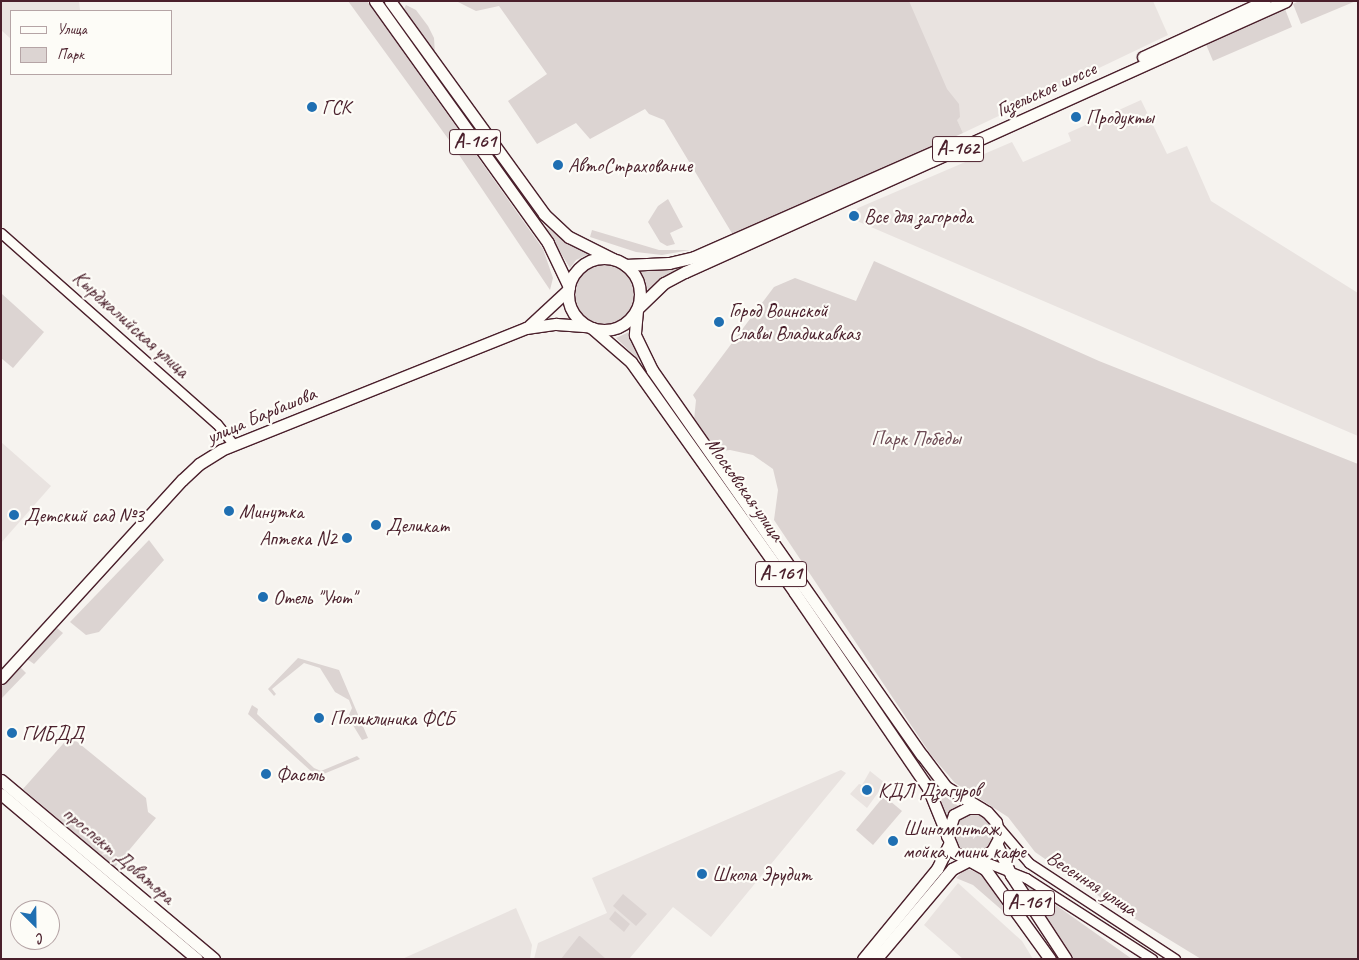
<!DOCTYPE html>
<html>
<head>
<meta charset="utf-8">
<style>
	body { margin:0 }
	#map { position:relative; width:1359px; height:960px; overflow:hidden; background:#f6f3ef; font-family:Caveat,sans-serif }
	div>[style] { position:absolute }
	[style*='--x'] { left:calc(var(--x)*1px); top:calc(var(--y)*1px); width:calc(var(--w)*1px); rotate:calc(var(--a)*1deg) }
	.built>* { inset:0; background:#e9e3e0 }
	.green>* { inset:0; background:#dcd4d2 }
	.round { border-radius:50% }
	.roads { filter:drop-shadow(1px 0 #4a1f2b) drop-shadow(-1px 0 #4a1f2b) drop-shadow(0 1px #4a1f2b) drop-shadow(0 -1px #4a1f2b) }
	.tertiary>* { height:9px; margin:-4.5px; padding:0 4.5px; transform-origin:4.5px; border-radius:4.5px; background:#fdfcf7 }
	.primary>* { height:11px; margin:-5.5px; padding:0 5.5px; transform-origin:5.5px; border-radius:5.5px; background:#fdfcf7 }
	.trunk>* { height:11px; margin:-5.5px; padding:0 5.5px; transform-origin:5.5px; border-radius:5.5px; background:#fdfcf7 }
	.trunk>.ring { margin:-5.5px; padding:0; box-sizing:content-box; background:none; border:11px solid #fdfcf7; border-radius:50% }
	.dots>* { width:14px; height:14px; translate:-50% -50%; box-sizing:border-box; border:2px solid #fdfcf7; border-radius:50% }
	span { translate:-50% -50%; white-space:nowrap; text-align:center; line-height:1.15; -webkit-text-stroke:4.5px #fdfcf7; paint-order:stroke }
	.shield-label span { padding:1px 4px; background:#fdfcf7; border:1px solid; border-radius:4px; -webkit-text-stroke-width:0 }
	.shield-label { font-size:19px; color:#4a1f2b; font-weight:700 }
	.street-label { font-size:20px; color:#4a1f2b }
	.poi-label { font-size:20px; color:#4a1f2b }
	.left { translate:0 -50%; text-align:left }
	.right { translate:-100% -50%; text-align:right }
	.park-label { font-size:20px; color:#6e4c55 }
	.frame { position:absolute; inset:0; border:2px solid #4a1f2b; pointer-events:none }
	.legend { position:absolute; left:10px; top:10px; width:162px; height:65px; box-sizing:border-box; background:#fdfcf7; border:1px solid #b5a4a5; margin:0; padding:6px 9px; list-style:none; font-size:15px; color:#4a1f2b }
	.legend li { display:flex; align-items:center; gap:10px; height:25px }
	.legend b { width:25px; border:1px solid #b5a4a5 }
	.north { position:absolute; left:10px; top:900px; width:50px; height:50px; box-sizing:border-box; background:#fdfcf7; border:1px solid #b5a4a5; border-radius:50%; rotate:157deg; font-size:14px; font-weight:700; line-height:20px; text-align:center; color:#4a1f2b }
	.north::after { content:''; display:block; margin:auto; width:18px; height:22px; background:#1f6fb2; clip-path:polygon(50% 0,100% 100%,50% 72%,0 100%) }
</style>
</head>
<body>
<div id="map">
	<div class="built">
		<i style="clip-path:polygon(1px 1px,79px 1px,80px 10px,11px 11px,11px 39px,1px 30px)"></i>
		<i style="clip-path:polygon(899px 1px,1153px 1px,1168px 35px,963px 133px)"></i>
		<i style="clip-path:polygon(1141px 100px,1167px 154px,1187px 146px,1211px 201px,1358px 293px,1358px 436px,850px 218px,858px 208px,1012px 142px,1023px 162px,1071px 141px,1068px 133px)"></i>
		<i style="clip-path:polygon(1px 442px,51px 486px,1px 543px)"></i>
		<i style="clip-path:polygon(841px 770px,846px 773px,711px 937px,673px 907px,629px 959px,534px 959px,538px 943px,607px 913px,592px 878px)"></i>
		<i style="clip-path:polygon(870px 771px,885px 783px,867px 808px,850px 794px,859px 784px,862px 785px)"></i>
		<i style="clip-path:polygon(958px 883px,1022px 941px,1033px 959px,963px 959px,924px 925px)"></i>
		<i style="clip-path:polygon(516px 908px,532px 945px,530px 959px,402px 959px)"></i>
	</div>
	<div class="green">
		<i style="clip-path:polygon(348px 1px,367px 1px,543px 249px,553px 278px,550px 290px,449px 140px)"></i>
		<i style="clip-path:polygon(456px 1px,909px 1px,947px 89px,959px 104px,960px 117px,957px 120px,963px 133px,733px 235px,664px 120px,649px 114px,645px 109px,590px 139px,576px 123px,537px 144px,508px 101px,547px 74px,499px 6px,476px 11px)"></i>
		<i style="clip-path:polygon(1299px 1px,1356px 1px,1301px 24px,1293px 4px)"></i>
		<i style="clip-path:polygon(406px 5px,416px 10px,428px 26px,434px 38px,435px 54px,408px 16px,404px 9px)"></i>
		<i style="clip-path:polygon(1285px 9px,1292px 27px,1213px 61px,1205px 42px)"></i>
		<i style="clip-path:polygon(668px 199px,683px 227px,670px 233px,675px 244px,667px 246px,660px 242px,648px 222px,658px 206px)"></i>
		<i style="clip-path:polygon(544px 226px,573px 245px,591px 253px,576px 260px,570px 268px)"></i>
		<i style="clip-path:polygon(592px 230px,659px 250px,690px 250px,662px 255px,636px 252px,590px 237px)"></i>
		<i style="clip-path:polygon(874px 261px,1099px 361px,1358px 464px,1358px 959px,1201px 959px,1106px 901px,1035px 852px,1008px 817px,955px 783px,931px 755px,774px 520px,778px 490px,773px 469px,753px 455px,730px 450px,716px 452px,694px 420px,696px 400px,693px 395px,774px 287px,795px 278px,856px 301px)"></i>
		<i style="clip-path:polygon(695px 262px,648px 290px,639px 269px)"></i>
		<i class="round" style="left:575px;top:264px;width:60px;height:60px"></i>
		<i style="clip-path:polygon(2px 294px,44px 332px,13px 368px,1px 358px)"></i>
		<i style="clip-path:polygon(629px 332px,639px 358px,638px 359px,616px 338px)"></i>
		<i style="clip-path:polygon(149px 540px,164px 560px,99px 632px,86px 635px,70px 622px)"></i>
		<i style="clip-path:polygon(57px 628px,63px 633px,34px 664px,27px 659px)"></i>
		<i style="clip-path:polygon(298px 658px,339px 670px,368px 738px,362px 740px,348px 717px,352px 708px,349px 700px,335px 692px,320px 668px,304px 663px,272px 689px,276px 694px,274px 696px,268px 689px)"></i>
		<i style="clip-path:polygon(20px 667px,26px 673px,1px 699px,1px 687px)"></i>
		<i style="clip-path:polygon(252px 705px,258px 709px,257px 714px,314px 768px,321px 771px,357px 756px,360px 759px,321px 775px,312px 772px,248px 714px)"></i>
		<i style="clip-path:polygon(70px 736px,146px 798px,148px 812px,156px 818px,115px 867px,23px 789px)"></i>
		<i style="clip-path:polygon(930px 775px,946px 797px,961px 808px,947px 818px,927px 778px)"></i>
		<i style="clip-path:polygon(884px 796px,902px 811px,873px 845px,856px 830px)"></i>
		<i class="round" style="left:952px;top:814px;width:40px;height:40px"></i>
		<i style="clip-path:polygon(966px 868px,982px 875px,1011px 918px,973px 885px,956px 878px)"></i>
		<i style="clip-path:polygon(1019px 879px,1132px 959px,1074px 959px)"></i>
		<i style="clip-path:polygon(623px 894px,647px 914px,636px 926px,613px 906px)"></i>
		<i style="clip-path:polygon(615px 911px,630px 924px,624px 932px,609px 919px)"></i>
		<i style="clip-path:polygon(579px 936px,580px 936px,606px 959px,561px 959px)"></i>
	</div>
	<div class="roads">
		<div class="tertiary">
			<i style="--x:1;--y:233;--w:288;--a:41.5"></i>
			<i style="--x:217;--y:424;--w:27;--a:51"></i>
			<i style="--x:999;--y:828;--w:46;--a:49.4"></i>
			<i style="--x:1029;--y:863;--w:175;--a:33.3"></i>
			<i style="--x:978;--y:859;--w:52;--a:21.6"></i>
			<i style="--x:1026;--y:878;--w:150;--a:32.7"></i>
		</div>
		<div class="primary">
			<i style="--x:528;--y:327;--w:54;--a:-42.8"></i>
			<i style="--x:1;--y:678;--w:268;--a:-47.6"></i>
			<i style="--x:182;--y:480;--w:23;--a:-43"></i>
			<i style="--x:199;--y:464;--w:26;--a:-32"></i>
			<i style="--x:221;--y:450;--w:328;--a:-21.8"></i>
			<i style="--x:526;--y:328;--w:30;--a:-8"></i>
			<i style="--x:556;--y:324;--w:31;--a:4"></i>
			<i style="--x:1;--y:780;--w:278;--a:40"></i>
			<i style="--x:1;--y:794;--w:256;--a:40.1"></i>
			<i style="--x:863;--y:959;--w:117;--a:-50.6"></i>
			<i style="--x:937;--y:869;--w:28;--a:-64"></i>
			<i style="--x:876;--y:959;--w:118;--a:-49.8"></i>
			<i style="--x:952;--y:869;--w:20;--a:-27"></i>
		</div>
		<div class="trunk">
			<i style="--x:375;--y:1;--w:297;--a:54.4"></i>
			<i style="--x:548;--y:243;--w:49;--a:64.5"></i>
			<i style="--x:390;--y:1;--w:263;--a:54.1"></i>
			<i style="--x:544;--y:214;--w:34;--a:43"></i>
			<i style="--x:569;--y:237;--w:49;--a:26.6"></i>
			<i style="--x:1143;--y:57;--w:134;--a:-24.7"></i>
			<i class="ring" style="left:568px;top:258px;width:61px;height:61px"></i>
			<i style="--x:625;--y:265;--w:44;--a:-2.6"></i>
			<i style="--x:669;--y:263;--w:26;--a:-13"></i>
			<i style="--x:694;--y:257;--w:279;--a:-23.7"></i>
			<i style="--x:638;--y:308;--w:36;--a:-44"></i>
			<i style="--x:664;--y:283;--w:24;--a:-28"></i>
			<i style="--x:685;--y:272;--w:659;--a:-24.27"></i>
			<i style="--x:637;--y:310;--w:25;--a:95"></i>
			<i style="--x:635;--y:335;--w:39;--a:64"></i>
			<i style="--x:652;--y:370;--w:470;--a:55"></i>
			<i style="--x:922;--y:755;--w:40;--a:53"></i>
			<i style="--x:946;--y:787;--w:48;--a:31.4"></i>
			<i style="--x:987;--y:812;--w:13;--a:48"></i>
			<i style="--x:996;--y:822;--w:16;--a:79"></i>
			<i style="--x:999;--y:838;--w:15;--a:118"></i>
			<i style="--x:992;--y:851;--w:16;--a:150"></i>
			<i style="--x:978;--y:859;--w:8;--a:173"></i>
			<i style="--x:592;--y:328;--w:52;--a:41.1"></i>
			<i style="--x:631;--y:362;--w:283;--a:54.6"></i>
			<i style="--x:795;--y:593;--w:236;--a:55.7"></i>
			<i style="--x:928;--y:788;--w:69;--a:67.9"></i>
			<i style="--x:954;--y:852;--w:35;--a:29"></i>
			<i style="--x:985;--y:869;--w:111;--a:54.2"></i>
			<i style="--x:947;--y:836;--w:22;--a:-72"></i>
			<i style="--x:954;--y:815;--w:16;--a:-27"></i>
			<i style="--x:968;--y:808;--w:12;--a:0"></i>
			<i style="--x:997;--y:845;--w:33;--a:65"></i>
			<i style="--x:1011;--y:875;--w:100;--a:56.8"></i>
		</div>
	</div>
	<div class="dots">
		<i style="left:312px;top:107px;background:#1f6fb2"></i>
		<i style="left:1076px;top:117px;background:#1f6fb2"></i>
		<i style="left:558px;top:165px;background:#1f6fb2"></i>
		<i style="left:854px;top:216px;background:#1f6fb2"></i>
		<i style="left:719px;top:322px;background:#1f6fb2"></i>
		<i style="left:229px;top:511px;background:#1f6fb2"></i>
		<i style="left:14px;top:515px;background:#1f6fb2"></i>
		<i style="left:376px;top:525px;background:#1f6fb2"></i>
		<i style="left:347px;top:538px;background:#1f6fb2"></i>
		<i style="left:263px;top:597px;background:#1f6fb2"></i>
		<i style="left:319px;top:718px;background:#1f6fb2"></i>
		<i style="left:12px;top:733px;background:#1f6fb2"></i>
		<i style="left:266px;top:774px;background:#1f6fb2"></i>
		<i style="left:867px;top:790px;background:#1f6fb2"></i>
		<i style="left:893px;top:841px;background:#1f6fb2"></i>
		<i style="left:702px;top:874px;background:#1f6fb2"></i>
	</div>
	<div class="shield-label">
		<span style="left:475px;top:142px">А-161</span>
		<span style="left:958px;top:149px">А-162</span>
		<span style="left:781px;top:574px">А-161</span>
		<span style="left:1029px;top:903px">А-161</span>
	</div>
	<div class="street-label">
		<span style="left:1046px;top:89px;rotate:-24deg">Гизельское шоссе</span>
		<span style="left:131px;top:324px;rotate:42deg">Кырджалийская улица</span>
		<span style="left:261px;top:415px;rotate:-23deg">улица Барбашова</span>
		<span style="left:745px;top:489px;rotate:55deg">Московская улица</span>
		<span style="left:119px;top:855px;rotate:40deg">проспект Доватора</span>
		<span style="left:1092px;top:883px;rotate:33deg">Весенняя улица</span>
	</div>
	<div class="poi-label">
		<span class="left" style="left:322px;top:107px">ГСК</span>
		<span class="left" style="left:1086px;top:117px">Продукты</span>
		<span class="left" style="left:568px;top:165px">АвтоСтрахование</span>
		<span class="left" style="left:864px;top:216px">Все для загорода</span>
		<span class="left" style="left:729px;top:322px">Город Воинской<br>Славы Владикавказ</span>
		<span class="left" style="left:239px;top:511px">Минутка</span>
		<span class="left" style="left:24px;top:515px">Детский сад №3</span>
		<span class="left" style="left:386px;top:525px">Деликат</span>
		<span class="right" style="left:337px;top:538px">Аптека N2</span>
		<span class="left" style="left:273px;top:597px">Отель "Уют"</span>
		<span class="left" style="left:330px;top:718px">Поликлиника ФСБ</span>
		<span class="left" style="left:22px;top:733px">ГИБДД</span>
		<span class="left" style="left:276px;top:774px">Фасоль</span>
		<span class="left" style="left:878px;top:790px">КДЛ Дзагуров</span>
		<span class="left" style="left:903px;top:840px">Шиномонтаж,<br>мойка, мини кафе</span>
		<span class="left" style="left:712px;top:874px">Школа Эрудит</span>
	</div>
	<div class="park-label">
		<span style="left:916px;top:438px">Парк Победы</span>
	</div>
	<div class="frame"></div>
	<ul class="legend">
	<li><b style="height:6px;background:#fdfcf7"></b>Улица</li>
	<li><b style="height:14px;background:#dcd4d2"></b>Парк</li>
	</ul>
	<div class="north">С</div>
</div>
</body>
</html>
